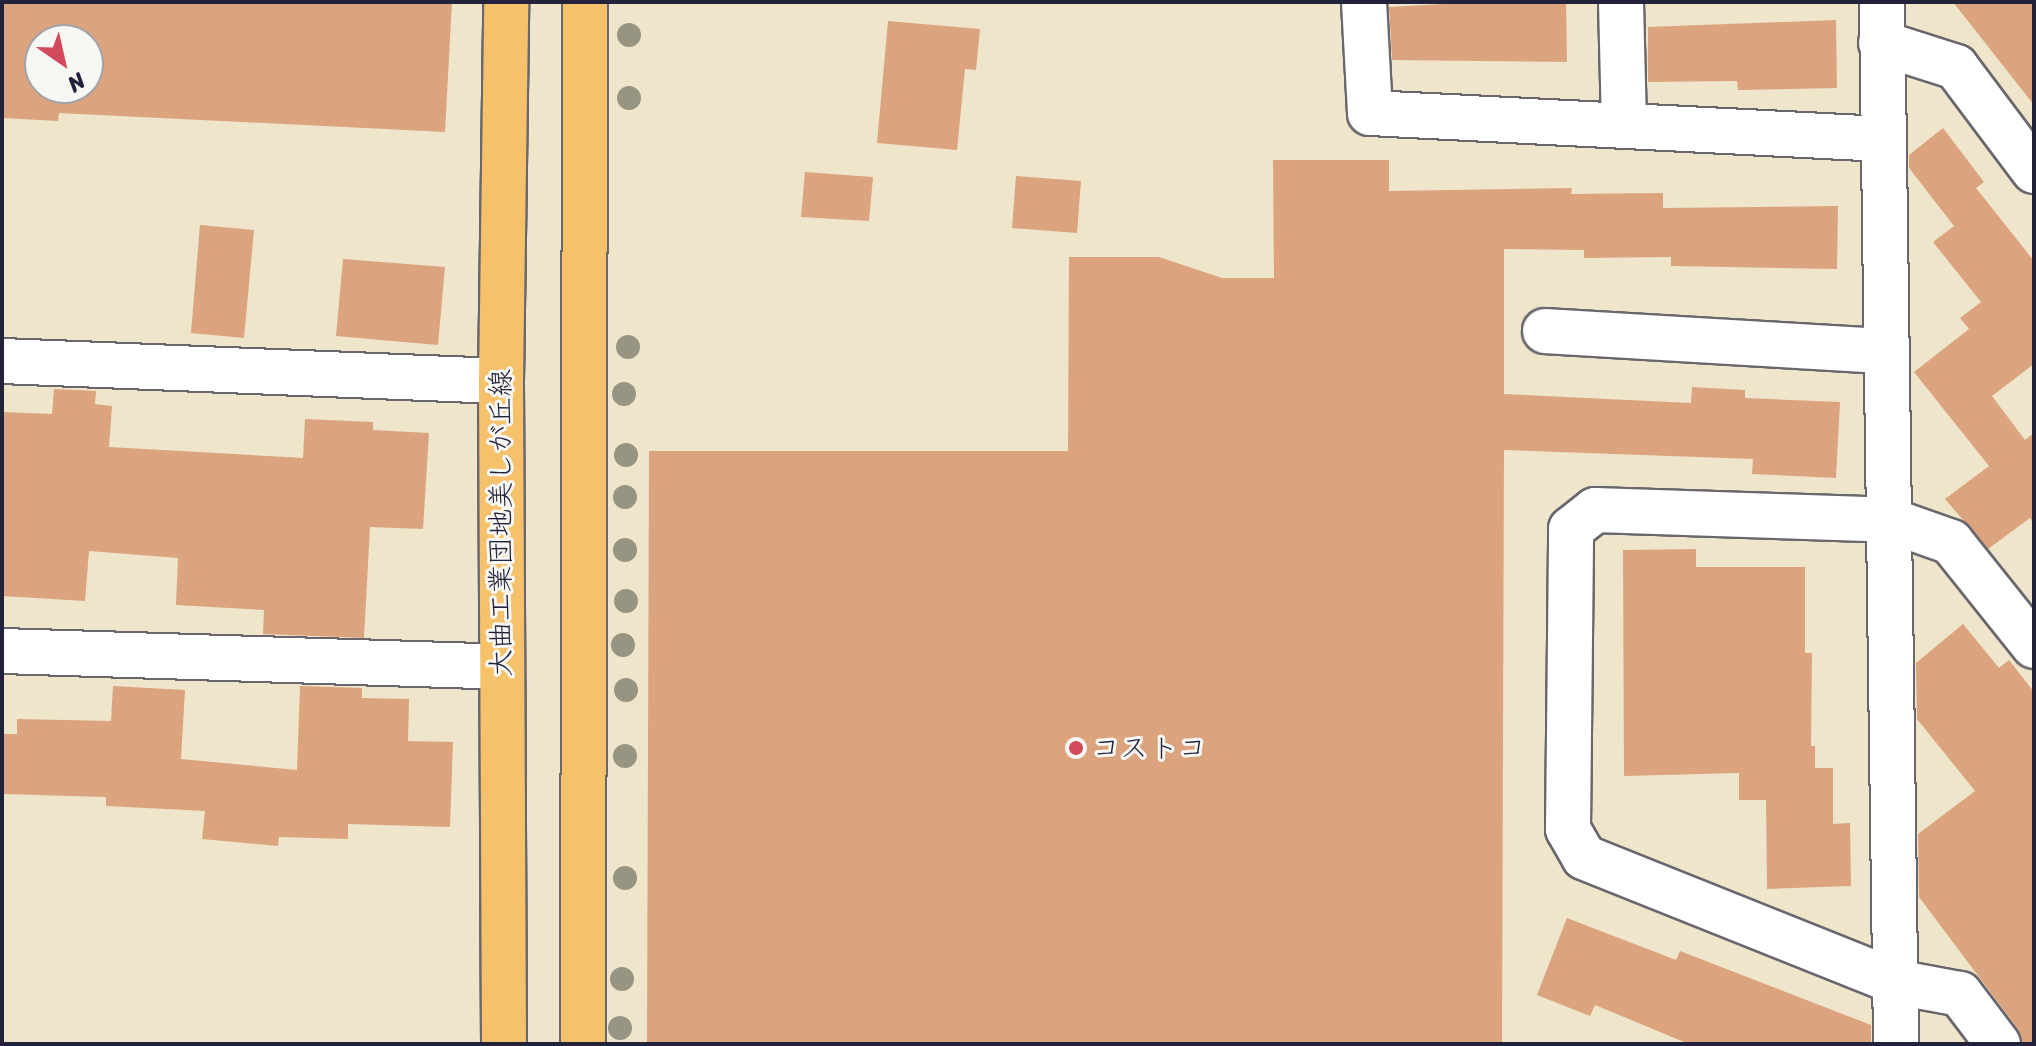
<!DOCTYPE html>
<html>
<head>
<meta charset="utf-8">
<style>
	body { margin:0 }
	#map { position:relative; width:2036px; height:1046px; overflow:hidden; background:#eee5ca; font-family:Sriracha,"Klee One",sans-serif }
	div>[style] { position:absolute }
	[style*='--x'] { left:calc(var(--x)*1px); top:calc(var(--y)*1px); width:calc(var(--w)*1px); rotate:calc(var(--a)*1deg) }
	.building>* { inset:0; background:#dba47f }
	.roads { filter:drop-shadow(2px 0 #69666d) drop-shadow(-2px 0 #69666d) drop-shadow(0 2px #69666d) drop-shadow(0 -2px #69666d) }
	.minor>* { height:44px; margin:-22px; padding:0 22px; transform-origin:22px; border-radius:22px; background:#fff }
	.major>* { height:44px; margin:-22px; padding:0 22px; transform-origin:22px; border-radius:22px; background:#f5c16b }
	.trees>* { width:24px; height:24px; margin:-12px; border-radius:50%; background:#979582 }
	.dots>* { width:22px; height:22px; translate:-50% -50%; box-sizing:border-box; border:4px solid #f6f6f2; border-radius:50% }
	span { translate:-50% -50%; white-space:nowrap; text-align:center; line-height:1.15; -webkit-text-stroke:6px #f6f6f2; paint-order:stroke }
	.street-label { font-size:28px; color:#22223b }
	.poi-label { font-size:28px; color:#22223b }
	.left { translate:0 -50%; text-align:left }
	.frame { position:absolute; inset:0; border:4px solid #22223b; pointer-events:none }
	.north { position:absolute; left:24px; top:24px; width:80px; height:80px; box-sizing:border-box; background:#f6f6f2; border:2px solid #a1a1a9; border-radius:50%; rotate:146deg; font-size:22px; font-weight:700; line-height:32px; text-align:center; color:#22223b }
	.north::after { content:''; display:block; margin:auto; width:28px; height:36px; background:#d1495b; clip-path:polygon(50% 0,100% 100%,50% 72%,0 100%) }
</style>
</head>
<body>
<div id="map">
	<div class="building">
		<i style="clip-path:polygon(evenodd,2px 2px,452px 2px,445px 132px,59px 113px,58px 121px,2px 118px,2px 2px,40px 40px,88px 40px,88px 88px,40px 88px,40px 40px)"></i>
		<i style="clip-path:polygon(1480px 2px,1566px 2px,1567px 62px,1392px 60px,1389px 7px)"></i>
		<i style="clip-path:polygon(1953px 2px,2034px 2px,2034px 105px)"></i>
		<i style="clip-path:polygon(1836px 20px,1837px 88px,1738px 90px,1737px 81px,1648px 82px,1648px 27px)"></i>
		<i style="clip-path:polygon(888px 21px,980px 29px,976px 70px,965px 69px,957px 150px,877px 143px)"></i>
		<i style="clip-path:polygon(1943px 128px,1984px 182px,1976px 188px,2034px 261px,2034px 364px,1992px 396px,2025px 440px,2034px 433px,2034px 524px,2030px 518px,1988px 549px,1945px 499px,1989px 466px,1914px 372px,1969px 329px,1960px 318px,1981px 302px,1933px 242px,1954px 226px,1909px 168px,1909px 155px)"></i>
		<i style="clip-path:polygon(1273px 160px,1389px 160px,1389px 191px,1572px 188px,1571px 194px,1663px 193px,1663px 208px,1838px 206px,1837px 269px,1671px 266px,1671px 257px,1584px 258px,1584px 250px,1504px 249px,1504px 394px,1691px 403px,1692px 387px,1745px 390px,1745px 398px,1840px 402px,1836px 478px,1752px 474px,1753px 459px,1504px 450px,1502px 1044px,647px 1044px,649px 451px,1068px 451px,1069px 257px,1159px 257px,1222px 278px,1274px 278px)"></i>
		<i style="clip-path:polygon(805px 172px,873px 177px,869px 221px,801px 217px)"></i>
		<i style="clip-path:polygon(1016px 176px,1081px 181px,1077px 233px,1012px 228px)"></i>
		<i style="clip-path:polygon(200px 225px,254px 230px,244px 338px,191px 333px)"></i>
		<i style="clip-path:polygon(343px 259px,445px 267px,438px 345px,336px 336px)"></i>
		<i style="clip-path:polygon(54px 389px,96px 391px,95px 404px,112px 406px,109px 447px,303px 458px,305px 419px,373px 422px,373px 430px,429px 433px,423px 529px,370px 527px,364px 638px,263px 634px,264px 610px,176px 605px,178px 558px,89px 551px,85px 601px,2px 596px,2px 412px,52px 414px)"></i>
		<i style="clip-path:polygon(1696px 549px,1696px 567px,1805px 567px,1805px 653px,1812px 653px,1811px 746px,1815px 746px,1815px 768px,1833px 768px,1833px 824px,1850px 823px,1851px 886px,1767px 889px,1766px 800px,1739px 800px,1739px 773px,1624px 776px,1623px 550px)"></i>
		<i style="clip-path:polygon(1963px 624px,1999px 668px,2009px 660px,2034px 692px,2034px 1044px,2022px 1044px,2018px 1029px,1919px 897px,1918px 834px,1975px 791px,1917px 719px,1916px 663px)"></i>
		<i style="clip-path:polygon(113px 686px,185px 690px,181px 759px,297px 770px,300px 686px,362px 688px,362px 698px,409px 699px,408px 741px,453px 742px,450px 827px,348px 824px,348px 839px,279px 837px,278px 846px,202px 839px,205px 811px,106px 806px,106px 797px,2px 794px,2px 734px,17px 734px,17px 719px,111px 721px)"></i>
		<i style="clip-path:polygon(1567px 918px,1676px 960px,1680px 951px,1871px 1025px,1871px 1044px,1689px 1044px,1595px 1005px,1590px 1016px,1537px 995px)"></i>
	</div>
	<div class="roads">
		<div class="minor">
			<i style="--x:1364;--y:2;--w:111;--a:86.9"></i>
			<i style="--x:1370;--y:113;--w:514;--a:2.9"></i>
			<i style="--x:1621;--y:2;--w:124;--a:88.6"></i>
			<i style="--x:1882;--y:2;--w:1042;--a:89.23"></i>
			<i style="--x:1881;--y:43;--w:79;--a:17.7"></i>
			<i style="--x:1956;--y:67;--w:130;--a:53.1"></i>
			<i style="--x:1545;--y:331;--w:341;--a:3.4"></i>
			<i style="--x:2;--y:361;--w:499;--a:2.3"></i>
			<i style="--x:2;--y:651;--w:498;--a:1.8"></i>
			<i style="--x:1998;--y:1044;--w:63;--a:-127.2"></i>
			<i style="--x:1960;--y:994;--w:65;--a:-169.4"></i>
			<i style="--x:1896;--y:982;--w:336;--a:-158.2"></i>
			<i style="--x:1584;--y:857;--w:32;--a:-120"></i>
			<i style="--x:1568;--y:829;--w:300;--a:-89.4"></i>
			<i style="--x:1571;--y:529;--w:31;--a:-38"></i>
			<i style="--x:1595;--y:510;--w:294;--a:1.9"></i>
			<i style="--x:1889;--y:520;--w:66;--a:19.5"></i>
			<i style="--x:1951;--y:542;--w:133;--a:51.4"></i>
		</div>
		<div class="major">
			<i style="--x:504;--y:1044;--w:663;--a:-90.26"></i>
			<i style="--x:501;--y:381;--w:379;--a:-89.2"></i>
			<i style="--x:583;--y:1044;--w:1042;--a:-89.89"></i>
		</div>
	</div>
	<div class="trees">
		<i style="left:629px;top:35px"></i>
		<i style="left:629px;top:98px"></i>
		<i style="left:628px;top:347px"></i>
		<i style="left:624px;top:394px"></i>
		<i style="left:626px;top:455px"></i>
		<i style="left:625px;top:497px"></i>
		<i style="left:625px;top:550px"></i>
		<i style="left:626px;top:601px"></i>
		<i style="left:623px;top:645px"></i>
		<i style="left:626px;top:690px"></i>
		<i style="left:625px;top:756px"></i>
		<i style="left:625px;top:878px"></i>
		<i style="left:622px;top:979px"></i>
		<i style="left:620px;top:1028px"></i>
	</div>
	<div class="dots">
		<i style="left:1076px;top:748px;background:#d1495b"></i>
	</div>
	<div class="street-label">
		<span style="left:501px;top:523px;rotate:-90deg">大曲工業団地美しが丘線</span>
	</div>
	<div class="poi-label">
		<span class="left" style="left:1092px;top:748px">コストコ</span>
	</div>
	<div class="frame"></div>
	<div class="north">N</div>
</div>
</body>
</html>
